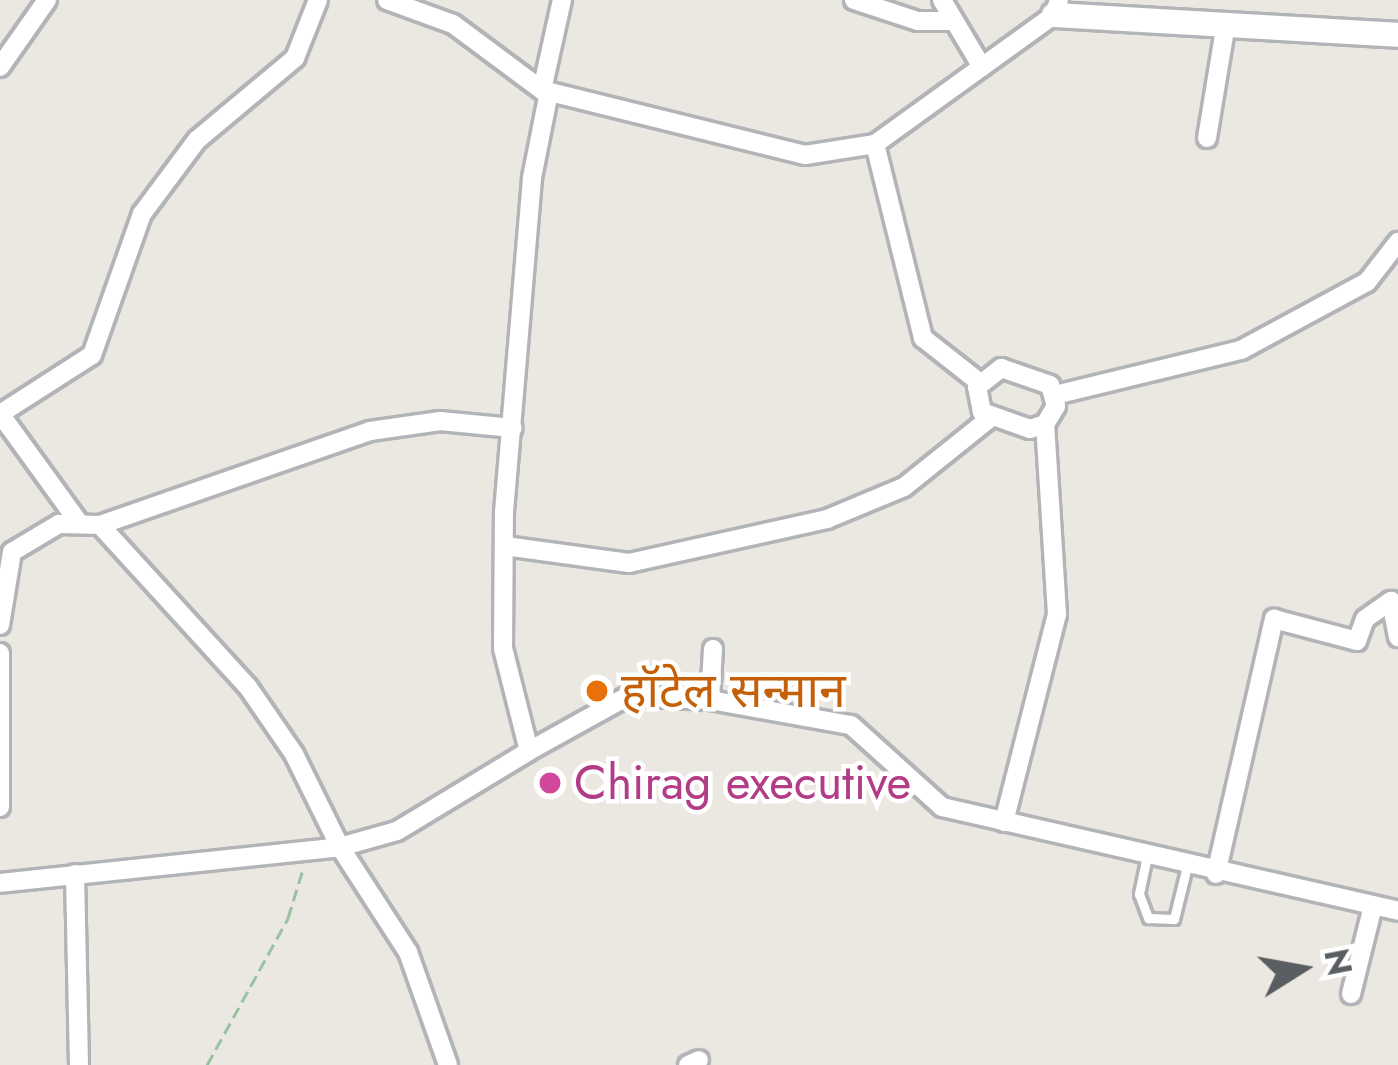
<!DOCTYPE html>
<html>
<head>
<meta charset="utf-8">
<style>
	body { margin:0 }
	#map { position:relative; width:1398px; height:1065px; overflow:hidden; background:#ebe8e1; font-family:Jost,"Noto Sans Devanagari",sans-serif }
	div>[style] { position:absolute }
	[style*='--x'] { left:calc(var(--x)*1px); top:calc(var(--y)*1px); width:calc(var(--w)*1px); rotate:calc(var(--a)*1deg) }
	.path>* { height:3px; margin-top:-1.5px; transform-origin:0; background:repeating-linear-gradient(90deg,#99c2a2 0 12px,transparent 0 18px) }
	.roads { filter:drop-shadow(3px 0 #b2b4b8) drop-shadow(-3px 0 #b2b4b8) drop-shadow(0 3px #b2b4b8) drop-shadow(0 -3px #b2b4b8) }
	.lane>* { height:9px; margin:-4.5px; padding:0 4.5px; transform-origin:4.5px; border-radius:4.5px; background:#fff }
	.street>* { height:18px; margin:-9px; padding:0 9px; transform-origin:9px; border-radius:9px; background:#fff }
	.secondary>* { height:24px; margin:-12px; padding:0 12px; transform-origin:12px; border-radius:12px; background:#fff }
	.dots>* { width:33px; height:33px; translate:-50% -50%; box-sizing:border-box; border:6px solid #fff; border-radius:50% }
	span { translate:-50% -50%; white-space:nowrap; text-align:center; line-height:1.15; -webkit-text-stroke:9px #fff; paint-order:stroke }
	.food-label { font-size:48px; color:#c56008 }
	.left { translate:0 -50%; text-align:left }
	.hotel-label { font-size:48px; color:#b23c85 }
	.north { position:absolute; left:1242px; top:909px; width:120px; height:120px; -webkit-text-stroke:9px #fff; paint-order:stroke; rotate:79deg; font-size:33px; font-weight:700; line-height:48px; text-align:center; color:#5a5d61 }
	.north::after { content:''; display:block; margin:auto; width:42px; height:54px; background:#5a5d61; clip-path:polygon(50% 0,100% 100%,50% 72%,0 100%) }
</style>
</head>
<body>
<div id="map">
	<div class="path">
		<i style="--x:207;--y:1065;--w:168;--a:-61.1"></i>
		<i style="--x:288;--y:918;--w:54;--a:-72.9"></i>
	</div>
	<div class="roads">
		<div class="lane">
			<i style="--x:1147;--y:856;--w:39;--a:102"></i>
			<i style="--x:1139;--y:894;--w:26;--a:69"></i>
			<i style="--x:1148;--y:918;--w:26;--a:2"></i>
			<i style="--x:1174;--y:919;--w:55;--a:-76.2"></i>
		</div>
		<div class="street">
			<i style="--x:387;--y:0;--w:70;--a:20"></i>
			<i style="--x:453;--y:24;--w:111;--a:36.6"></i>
			<i style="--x:542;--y:90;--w:271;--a:13.9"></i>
			<i style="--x:805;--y:155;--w:71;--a:-8.9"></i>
			<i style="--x:875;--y:144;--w:221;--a:-35.8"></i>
			<i style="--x:1054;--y:15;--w:16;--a:-72"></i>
			<i style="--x:854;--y:0;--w:67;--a:18.2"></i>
			<i style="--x:918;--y:21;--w:31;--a:0"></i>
			<i style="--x:942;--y:0;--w:78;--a:59.2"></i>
			<i style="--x:0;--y:67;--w:82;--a:-55"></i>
			<i style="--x:542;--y:90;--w:92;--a:-77.5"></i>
			<i style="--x:1207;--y:138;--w:117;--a:-80.6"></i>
			<i style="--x:875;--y:144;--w:200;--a:76.1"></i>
			<i style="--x:923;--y:338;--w:71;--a:38.2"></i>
			<i style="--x:1001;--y:368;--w:52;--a:19.1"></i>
			<i style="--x:1050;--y:385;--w:22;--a:74"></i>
			<i style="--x:1056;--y:406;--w:21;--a:121"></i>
			<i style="--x:1045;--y:424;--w:16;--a:162"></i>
			<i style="--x:1030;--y:429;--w:51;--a:-160.5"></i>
			<i style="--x:982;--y:412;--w:25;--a:-101"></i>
			<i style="--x:977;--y:387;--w:31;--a:-38"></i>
			<i style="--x:1055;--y:395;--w:191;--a:-13.6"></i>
			<i style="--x:1241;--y:350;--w:143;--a:-28.4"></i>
			<i style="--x:1367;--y:282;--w:51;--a:-52.2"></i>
			<i style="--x:0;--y:414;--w:109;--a:-32.7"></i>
			<i style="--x:92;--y:355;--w:150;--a:-70.5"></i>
			<i style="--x:142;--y:214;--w:92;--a:-53.4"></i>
			<i style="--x:197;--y:140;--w:128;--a:-39.9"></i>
			<i style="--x:295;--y:58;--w:62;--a:-68.4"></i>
			<i style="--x:1;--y:415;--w:130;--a:54.1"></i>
			<i style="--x:100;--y:525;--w:219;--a:47.6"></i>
			<i style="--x:248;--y:687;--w:81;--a:55.5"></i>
			<i style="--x:294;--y:754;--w:104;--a:63.7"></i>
			<i style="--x:340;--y:847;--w:59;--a:-15.7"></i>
			<i style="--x:397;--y:831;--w:154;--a:-31.2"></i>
			<i style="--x:529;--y:751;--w:106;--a:-104.2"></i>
			<i style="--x:503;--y:648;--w:136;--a:-89.6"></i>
			<i style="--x:504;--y:512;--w:335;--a:-85.2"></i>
			<i style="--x:532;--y:178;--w:88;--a:-78.8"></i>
			<i style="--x:505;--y:546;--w:125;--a:7.8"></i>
			<i style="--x:629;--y:563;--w:203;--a:-12.5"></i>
			<i style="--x:827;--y:519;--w:83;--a:-22.6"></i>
			<i style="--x:904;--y:487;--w:110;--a:-38.7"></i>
			<i style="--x:0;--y:625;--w:74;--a:-80.7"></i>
			<i style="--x:12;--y:552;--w:55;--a:-30.8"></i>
			<i style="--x:59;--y:524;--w:41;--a:1.4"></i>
			<i style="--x:100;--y:525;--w:286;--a:-19.2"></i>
			<i style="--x:370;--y:431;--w:71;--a:-8.1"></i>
			<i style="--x:440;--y:421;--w:73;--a:5.5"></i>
			<i style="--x:713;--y:649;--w:51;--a:93.4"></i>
			<i style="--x:710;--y:700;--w:143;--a:10.1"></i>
			<i style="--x:851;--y:725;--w:122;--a:42"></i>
			<i style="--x:942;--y:807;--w:468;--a:12.8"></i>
			<i style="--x:0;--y:653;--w:154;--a:90"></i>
			<i style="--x:529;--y:751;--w:113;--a:-29.1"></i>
			<i style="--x:628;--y:696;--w:82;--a:2.8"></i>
			<i style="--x:1004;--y:822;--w:215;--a:-75.7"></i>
			<i style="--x:1057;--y:614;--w:190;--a:-93.6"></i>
			<i style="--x:75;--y:874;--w:191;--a:88.8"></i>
			<i style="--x:1216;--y:874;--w:262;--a:-77.2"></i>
			<i style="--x:1274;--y:619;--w:86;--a:14.8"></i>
			<i style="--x:1357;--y:641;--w:23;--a:-70"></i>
			<i style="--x:1365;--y:619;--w:32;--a:-35"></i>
			<i style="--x:1391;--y:601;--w:37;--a:79"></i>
			<i style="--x:0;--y:883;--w:342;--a:-6"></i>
			<i style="--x:340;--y:847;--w:125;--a:57.1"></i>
			<i style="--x:408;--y:952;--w:120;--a:70.5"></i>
			<i style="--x:1351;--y:994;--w:91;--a:-76"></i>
			<i style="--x:688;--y:1065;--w:12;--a:-24"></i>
		</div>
		<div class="secondary">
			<i style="--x:1054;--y:15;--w:345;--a:3.3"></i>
		</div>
	</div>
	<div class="dots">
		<i style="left:597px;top:691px;background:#e8710a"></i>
		<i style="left:550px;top:783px;background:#d1479c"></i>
	</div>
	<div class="food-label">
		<span class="left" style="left:621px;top:691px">हॉटेल सन्मान</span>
	</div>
	<div class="hotel-label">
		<span class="left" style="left:574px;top:783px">Chirag executive</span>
	</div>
	<div class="north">N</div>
</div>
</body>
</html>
